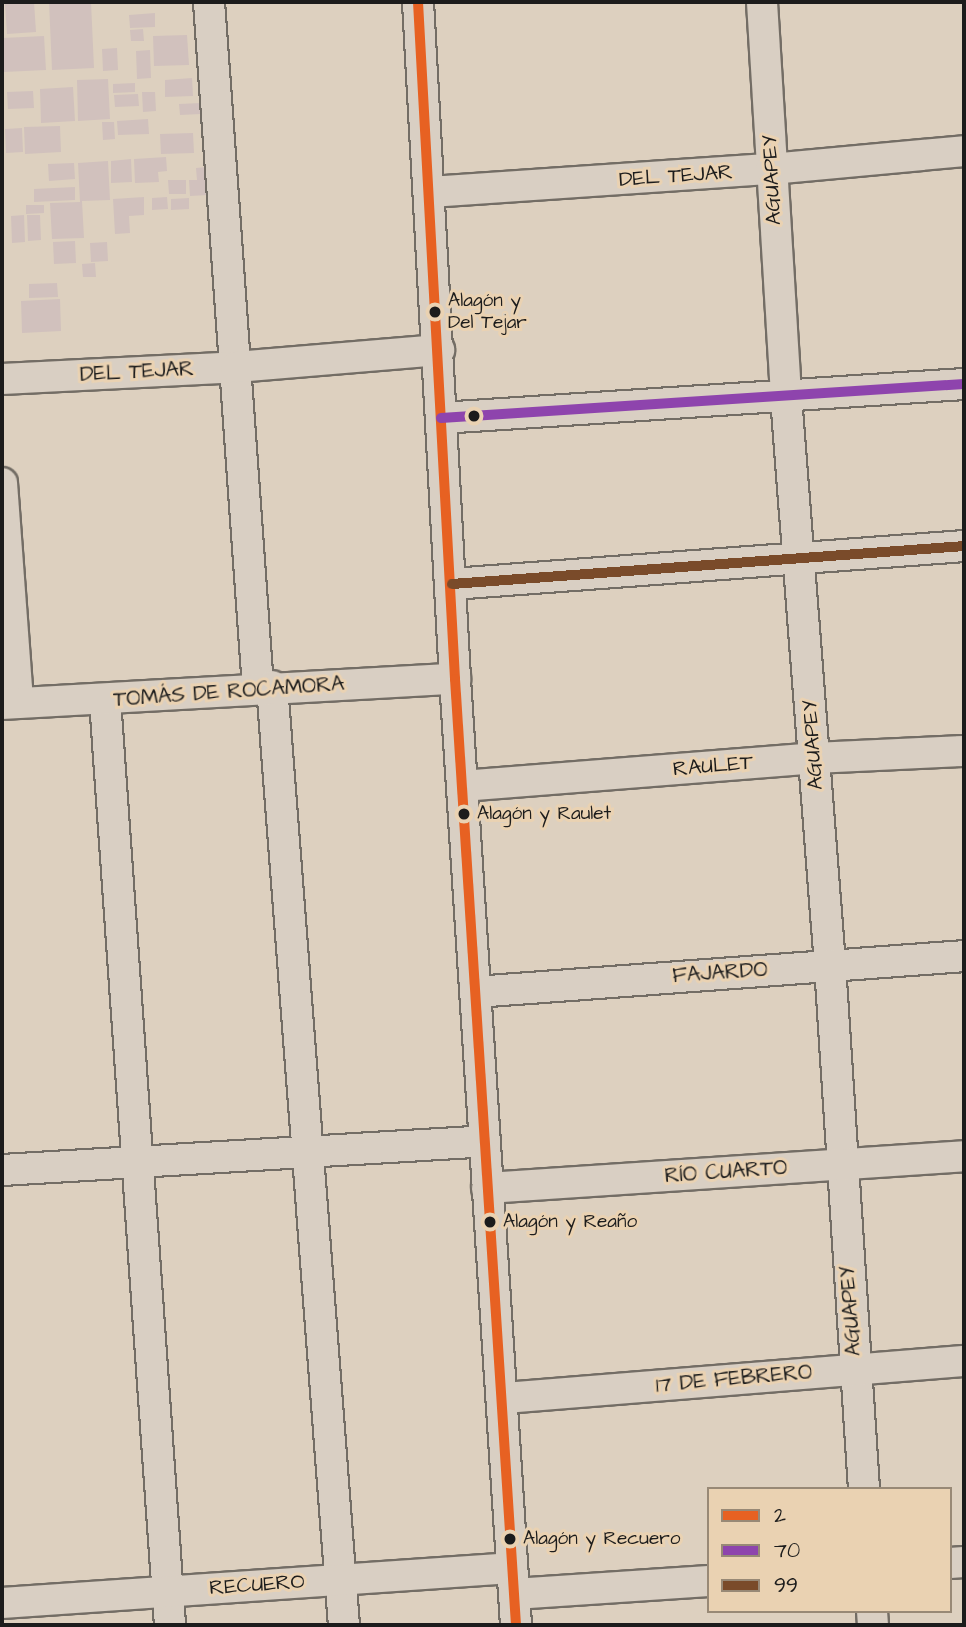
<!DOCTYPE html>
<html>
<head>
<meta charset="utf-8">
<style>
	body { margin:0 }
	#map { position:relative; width:966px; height:1627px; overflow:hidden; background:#ddd0bf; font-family:"Architects Daughter",sans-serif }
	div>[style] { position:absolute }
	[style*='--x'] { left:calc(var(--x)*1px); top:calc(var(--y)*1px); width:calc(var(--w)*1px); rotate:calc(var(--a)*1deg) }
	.building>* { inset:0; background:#d1c1bd }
	.roads { filter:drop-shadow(2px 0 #736d65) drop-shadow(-2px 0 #736d65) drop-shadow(0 2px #736d65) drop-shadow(0 -2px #736d65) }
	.minor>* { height:30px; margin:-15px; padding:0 15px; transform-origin:15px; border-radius:15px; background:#d9cfc3 }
	.bus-1>* { height:10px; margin:-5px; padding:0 5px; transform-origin:5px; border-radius:5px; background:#e76122 }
	.bus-2>* { height:10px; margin:-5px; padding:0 5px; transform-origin:5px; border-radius:5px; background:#8e44ad }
	.bus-3>* { height:10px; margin:-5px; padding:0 5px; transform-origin:5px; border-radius:5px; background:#7a4b2a }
	.dots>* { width:19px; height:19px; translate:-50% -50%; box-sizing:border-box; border:4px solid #ead2b2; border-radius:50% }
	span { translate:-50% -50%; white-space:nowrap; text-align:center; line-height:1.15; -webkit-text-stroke:6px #ead2b2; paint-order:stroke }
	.bus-label { font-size:19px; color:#1c1c1c }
	.left { translate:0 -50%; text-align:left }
	.street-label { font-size:21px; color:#1c1c1c }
	.frame { position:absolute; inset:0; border:4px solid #1c1c1c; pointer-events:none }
	.legend { position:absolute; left:707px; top:1487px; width:245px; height:126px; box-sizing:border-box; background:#ead2b2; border:2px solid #988976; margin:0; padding:9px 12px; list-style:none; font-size:21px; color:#1c1c1c }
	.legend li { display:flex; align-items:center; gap:14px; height:35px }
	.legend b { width:35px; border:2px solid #988976 }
</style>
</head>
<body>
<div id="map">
	<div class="building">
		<i style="clip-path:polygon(34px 2px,36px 32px,7px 34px,5px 4px)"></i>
		<i style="clip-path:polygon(49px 2px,91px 2px,94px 68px,52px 70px)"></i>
		<i style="clip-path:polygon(155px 13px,155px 27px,130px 28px,129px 15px)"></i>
		<i style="clip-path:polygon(143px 29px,144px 41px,131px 41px,130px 30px)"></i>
		<i style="clip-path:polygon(187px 35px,189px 65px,154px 66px,153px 36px)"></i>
		<i style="clip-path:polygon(44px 36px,46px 70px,4px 72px,3px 38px)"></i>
		<i style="clip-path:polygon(117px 48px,118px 70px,103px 71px,102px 49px)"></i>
		<i style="clip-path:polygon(150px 50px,151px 78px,137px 79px,136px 51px)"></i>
		<i style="clip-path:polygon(192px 78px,193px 96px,165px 97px,165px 80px)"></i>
		<i style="clip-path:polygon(108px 79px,110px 119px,78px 121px,77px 80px)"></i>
		<i style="clip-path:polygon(135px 83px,135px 92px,113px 93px,113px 84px)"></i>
		<i style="clip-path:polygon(73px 87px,75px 121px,41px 123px,40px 89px)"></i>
		<i style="clip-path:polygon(33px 91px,34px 108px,8px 109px,7px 92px)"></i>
		<i style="clip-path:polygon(142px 92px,155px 92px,156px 111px,143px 112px)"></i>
		<i style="clip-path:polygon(138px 94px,139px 106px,115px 107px,114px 95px)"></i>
		<i style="clip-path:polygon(201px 103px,201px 114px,180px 115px,179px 104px)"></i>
		<i style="clip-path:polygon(148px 119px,149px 134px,118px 135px,117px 121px)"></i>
		<i style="clip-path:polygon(102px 122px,114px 122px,115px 139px,103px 140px)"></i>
		<i style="clip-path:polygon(60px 126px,61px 152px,25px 154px,24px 127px)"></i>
		<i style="clip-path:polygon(22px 128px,23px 152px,6px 153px,5px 129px)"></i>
		<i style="clip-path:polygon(193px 133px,194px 153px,161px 154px,160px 134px)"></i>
		<i style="clip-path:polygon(166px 157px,167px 171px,158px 172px,159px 182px,135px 183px,134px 159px)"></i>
		<i style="clip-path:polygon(131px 159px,132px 182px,111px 183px,111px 161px)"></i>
		<i style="clip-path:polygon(108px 161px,110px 200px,82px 201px,84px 238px,52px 239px,50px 203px,80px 202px,78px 163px)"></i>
		<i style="clip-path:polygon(74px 163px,75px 179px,49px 181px,48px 164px)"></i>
		<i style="clip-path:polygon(207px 167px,208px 195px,190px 196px,189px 180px,197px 180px,196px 168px)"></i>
		<i style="clip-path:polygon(168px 180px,186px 180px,186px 194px,169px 194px)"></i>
		<i style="clip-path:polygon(75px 187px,75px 200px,34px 202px,34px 189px)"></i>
		<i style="clip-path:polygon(144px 197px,144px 215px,129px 216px,130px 233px,115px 234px,113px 199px)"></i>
		<i style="clip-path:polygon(167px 197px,168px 209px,152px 210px,152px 198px)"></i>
		<i style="clip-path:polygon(189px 198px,189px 209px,171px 210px,171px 199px)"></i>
		<i style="clip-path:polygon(26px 205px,44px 205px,44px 213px,26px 214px)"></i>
		<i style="clip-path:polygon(24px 215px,25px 242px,12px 243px,11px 216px)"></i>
		<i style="clip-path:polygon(27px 215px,40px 215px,41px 240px,28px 241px)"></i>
		<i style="clip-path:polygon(75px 241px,76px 263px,54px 264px,53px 242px)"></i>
		<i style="clip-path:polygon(107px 242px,108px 261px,91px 262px,90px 243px)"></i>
		<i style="clip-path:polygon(95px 263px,96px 277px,83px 277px,82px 264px)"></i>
		<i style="clip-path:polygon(57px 283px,58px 297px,29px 298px,29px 284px)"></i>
		<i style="clip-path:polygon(60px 299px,61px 331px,22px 333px,21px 301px)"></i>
	</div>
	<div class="roads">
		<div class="minor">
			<i style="--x:209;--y:2;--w:687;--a:85.91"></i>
			<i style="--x:418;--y:2;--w:678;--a:86.87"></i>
			<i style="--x:455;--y:679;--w:948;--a:86.31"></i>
			<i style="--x:762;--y:2;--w:396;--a:86.5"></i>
			<i style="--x:786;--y:397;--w:570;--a:85.57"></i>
			<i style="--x:830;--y:965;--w:525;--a:86.29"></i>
			<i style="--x:430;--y:192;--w:342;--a:-3.9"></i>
			<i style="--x:771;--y:169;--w:194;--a:-5.3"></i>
			<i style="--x:2;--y:379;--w:234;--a:-2.9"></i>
			<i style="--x:236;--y:367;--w:204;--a:-4.8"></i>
			<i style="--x:441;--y:418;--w:524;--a:-3.72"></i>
			<i style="--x:2;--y:483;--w:220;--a:85.8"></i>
			<i style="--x:452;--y:584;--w:513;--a:-4.24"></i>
			<i style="--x:272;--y:686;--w:942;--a:85.62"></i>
			<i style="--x:105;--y:700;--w:927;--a:85.98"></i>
			<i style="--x:2;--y:704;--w:454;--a:-3.2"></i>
			<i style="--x:462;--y:786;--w:353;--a:-4.5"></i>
			<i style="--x:814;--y:758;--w:150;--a:-2.7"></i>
			<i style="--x:475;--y:992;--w:490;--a:-4.2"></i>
			<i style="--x:2;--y:1170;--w:483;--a:-3.4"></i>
			<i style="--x:487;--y:1188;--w:478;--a:-3.8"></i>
			<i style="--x:504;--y:1398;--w:461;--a:-4.6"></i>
			<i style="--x:950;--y:1563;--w:14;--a:-4"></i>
			<i style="--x:514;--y:1594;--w:195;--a:-3.8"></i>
			<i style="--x:2;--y:1603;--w:511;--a:-3.93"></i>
			<i style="--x:872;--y:1611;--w:14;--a:86"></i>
		</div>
	</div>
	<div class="bus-1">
		<i style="--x:418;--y:2;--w:678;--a:86.87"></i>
		<i style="--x:455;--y:679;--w:948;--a:86.31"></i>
	</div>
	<div class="bus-2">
		<i style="--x:441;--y:418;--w:524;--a:-3.72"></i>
	</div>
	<div class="bus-3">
		<i style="--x:452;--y:584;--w:513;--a:-4.24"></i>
	</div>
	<div class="dots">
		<i style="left:435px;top:312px;background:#1c1c1c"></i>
		<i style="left:474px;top:416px;background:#1c1c1c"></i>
		<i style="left:464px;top:814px;background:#1c1c1c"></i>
		<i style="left:490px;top:1222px;background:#1c1c1c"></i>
		<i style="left:510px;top:1539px;background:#1c1c1c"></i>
	</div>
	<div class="bus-label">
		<span class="left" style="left:448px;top:312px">Alagón y<br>Del Tejar</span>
		<span class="left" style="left:477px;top:814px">Alagón y Raulet</span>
		<span class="left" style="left:503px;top:1222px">Alagón y Reaño</span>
		<span class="left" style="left:523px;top:1539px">Alagón y Recuero</span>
	</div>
	<div class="street-label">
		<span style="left:676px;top:176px;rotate:-4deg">DEL TEJAR</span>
		<span style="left:772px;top:180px;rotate:-93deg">AGUAPEY</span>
		<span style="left:137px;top:372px;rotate:-3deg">DEL TEJAR</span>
		<span style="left:229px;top:692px;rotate:-4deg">TOMÁS DE ROCAMORA</span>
		<span style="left:813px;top:745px;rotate:-94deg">AGUAPEY</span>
		<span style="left:713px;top:766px;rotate:-5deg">RAULET</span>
		<span style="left:720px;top:973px;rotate:-4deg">FAJARDO</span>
		<span style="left:726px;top:1172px;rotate:-4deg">RÍO CUARTO</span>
		<span style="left:851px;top:1311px;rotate:-94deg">AGUAPEY</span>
		<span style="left:734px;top:1379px;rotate:-5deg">17 DE FEBRERO</span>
		<span style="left:257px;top:1585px;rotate:-4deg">RECUERO</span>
	</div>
	<div class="frame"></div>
	<ul class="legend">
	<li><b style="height:9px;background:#e76122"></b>2</li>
	<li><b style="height:9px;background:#8e44ad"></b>70</li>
	<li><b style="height:9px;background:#7a4b2a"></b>99</li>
	</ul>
</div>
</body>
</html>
